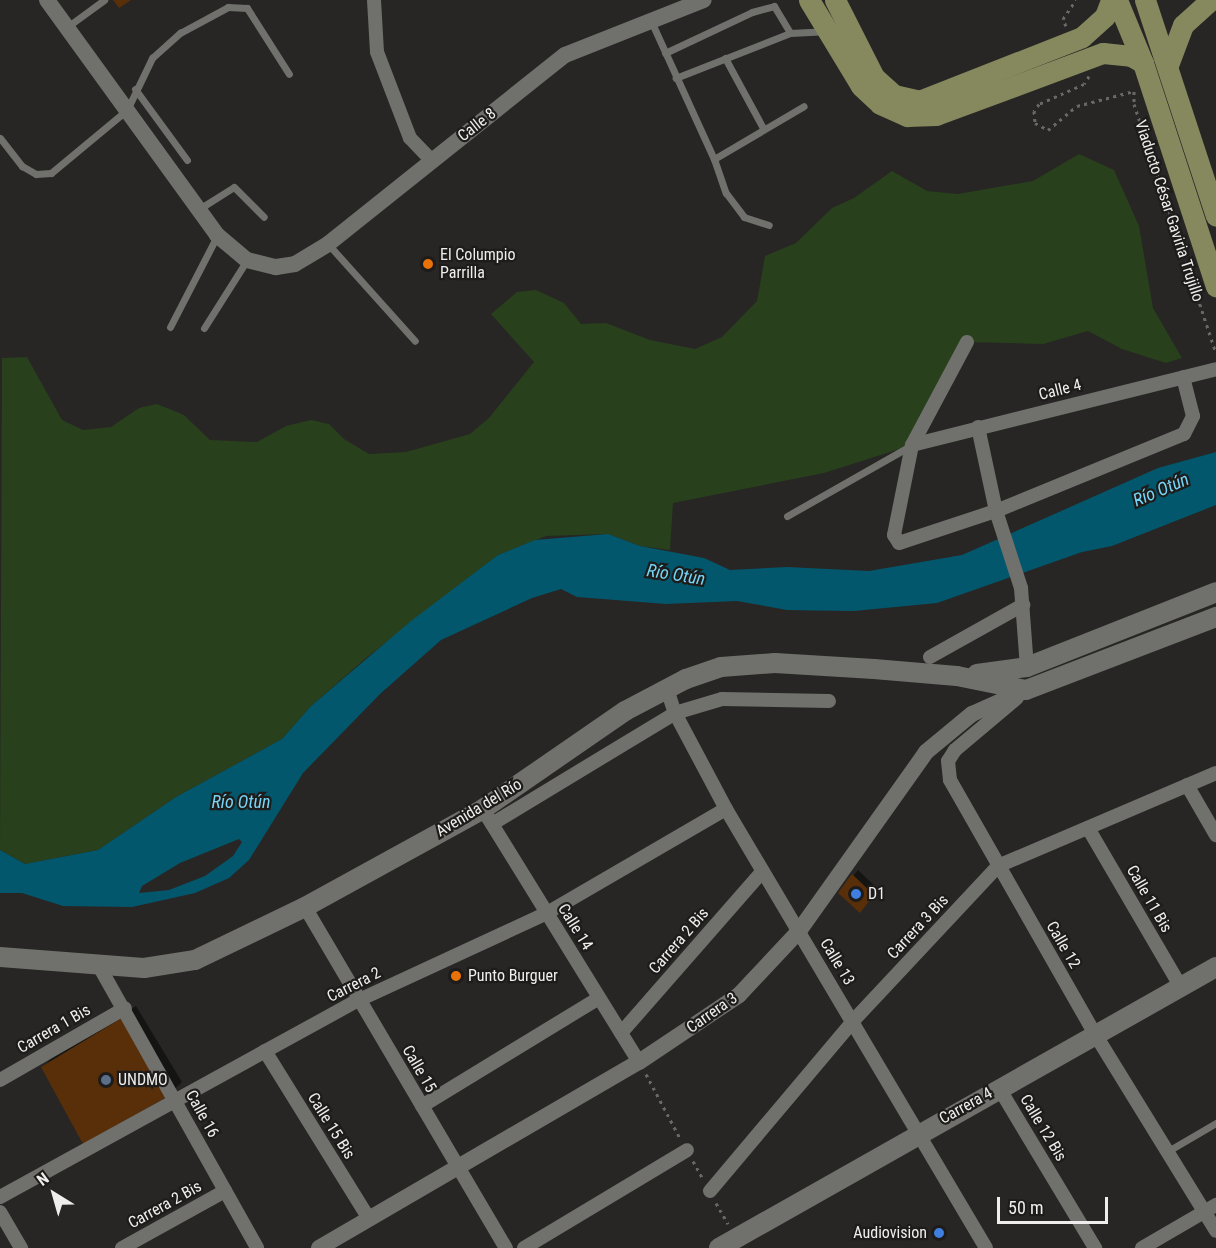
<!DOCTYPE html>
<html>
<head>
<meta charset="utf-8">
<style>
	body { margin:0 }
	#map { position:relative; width:1216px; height:1248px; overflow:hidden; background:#272624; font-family:"Roboto Condensed",sans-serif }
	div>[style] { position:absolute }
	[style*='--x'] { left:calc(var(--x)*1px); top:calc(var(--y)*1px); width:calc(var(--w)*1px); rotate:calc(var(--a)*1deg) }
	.green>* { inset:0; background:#28401c }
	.water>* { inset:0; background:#03576c }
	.shadow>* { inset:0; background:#0007 }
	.building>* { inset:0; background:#592f0a }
	.path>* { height:3px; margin-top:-1.5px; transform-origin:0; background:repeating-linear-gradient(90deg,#696866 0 3px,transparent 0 7.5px) }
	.service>* { height:7px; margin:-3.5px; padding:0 3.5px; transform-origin:3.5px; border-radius:3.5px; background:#70706d }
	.minor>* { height:14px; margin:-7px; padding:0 7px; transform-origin:7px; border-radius:7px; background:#70706d }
	.tertiary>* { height:16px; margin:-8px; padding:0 8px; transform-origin:8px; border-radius:8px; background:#70706d }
	.secondary>* { height:20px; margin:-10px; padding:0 10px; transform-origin:10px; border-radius:10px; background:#70706d }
	.primary>* { height:21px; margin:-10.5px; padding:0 10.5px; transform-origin:10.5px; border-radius:10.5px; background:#86895e }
	.dots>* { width:16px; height:16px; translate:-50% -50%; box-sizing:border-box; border:3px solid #1d1c1a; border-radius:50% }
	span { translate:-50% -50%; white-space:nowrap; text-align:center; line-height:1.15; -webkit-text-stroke:4.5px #1d1c1a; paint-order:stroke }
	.street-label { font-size:16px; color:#efeeed }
	.poi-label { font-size:16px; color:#efeeed }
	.left { translate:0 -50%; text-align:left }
	.right { translate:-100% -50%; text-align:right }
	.water-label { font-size:18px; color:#76d6f7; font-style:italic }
	.north { position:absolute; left:24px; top:1164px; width:60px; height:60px; -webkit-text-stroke:4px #1d1c1a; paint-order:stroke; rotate:323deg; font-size:16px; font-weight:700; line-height:24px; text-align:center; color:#efeeed }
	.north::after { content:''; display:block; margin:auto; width:21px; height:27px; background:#efeeed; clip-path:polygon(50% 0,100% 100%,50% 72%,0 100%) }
	.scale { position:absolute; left:997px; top:1197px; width:111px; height:27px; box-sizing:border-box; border:3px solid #efeeed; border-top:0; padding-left:8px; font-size:18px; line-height:21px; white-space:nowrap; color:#efeeed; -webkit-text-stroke:4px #1d1c1a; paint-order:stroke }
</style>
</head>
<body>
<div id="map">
	<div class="green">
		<i style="clip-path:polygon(1079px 154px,1114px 170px,1139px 226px,1153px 308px,1182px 358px,1166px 363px,1122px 349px,1088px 331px,1043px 344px,967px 342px,912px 445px,824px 473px,673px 503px,670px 550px,640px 546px,608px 534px,546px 536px,498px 555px,366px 658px,311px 706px,282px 739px,176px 797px,98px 850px,25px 864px,0 850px,2px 358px,27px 357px,62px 420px,83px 430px,111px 427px,139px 408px,157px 404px,184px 415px,210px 440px,257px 442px,286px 426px,311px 420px,329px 424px,344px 439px,369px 454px,406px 452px,470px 434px,489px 418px,534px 362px,491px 314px,517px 292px,536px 290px,564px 303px,581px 324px,606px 323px,650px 340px,695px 349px,722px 337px,757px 301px,765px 256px,796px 243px,832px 208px,854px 198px,892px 171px,927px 191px,958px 194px,1033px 181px)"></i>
	</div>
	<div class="water">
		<i style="clip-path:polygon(evenodd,1216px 452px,1216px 505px,1112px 546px,1082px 552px,937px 603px,854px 611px,787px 610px,737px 601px,666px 604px,577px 597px,561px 589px,532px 598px,441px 640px,380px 694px,303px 773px,249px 860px,229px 878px,195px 893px,132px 907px,63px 906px,22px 893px,0 893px,0 850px,25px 864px,98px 850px,176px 797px,282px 739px,311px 706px,411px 621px,498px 555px,535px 540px,608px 534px,640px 546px,704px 558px,730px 570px,787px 567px,869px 571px,962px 555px,1158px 468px,1216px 452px,239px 839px,242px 842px,233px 856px,205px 876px,169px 890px,139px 893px,142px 886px,180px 863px,239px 839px)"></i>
	</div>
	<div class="shadow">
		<i style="clip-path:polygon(858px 870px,878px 889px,865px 906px,840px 893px)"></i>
		<i style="clip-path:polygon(136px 1006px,182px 1082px,171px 1093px,43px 1067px,54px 1056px)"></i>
	</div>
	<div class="building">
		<i style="clip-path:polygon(113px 0,131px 0,119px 8px)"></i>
		<i style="clip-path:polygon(852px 874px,874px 895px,860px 913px,838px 893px)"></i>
		<i style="clip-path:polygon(125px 1016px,172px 1094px,83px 1144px,41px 1067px)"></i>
	</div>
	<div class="path">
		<i style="--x:1066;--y:26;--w:8;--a:-113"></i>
		<i style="--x:1063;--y:19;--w:23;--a:-56"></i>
		<i style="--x:1089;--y:76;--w:9;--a:122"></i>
		<i style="--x:1084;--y:84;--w:49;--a:156"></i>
		<i style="--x:1039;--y:104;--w:9;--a:126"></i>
		<i style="--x:1034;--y:111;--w:12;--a:85"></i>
		<i style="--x:1035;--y:123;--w:15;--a:28"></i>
		<i style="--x:1048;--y:130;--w:38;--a:-40"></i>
		<i style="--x:1077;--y:106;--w:59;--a:-14.7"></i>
		<i style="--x:1134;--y:91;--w:13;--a:90"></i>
		<i style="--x:1134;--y:104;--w:262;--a:71.8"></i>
		<i style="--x:646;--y:1074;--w:75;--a:62.1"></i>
		<i style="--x:693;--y:1161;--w:21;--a:61"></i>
		<i style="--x:716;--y:1203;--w:24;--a:60"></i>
	</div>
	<div class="service">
		<i style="--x:651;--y:21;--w:152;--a:65.5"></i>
		<i style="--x:714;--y:159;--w:104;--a:-30.5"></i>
		<i style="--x:67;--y:27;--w:46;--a:-36.1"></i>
		<i style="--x:790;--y:33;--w:35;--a:-3"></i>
		<i style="--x:665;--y:53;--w:96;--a:-25.2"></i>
		<i style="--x:752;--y:12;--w:23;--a:-15"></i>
		<i style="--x:774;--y:6;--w:31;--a:59"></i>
		<i style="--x:790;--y:33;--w:123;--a:158.5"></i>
		<i style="--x:725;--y:58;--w:80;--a:61.5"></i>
		<i style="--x:135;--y:89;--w:88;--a:53.8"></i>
		<i style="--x:0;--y:138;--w:36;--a:52"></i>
		<i style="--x:22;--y:166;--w:16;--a:30"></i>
		<i style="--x:36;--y:174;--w:15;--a:-4"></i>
		<i style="--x:51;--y:173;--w:99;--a:-39.7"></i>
		<i style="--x:127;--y:110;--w:58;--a:-64.3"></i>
		<i style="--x:152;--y:58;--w:38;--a:-42"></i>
		<i style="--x:180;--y:33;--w:55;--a:-28.4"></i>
		<i style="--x:228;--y:7;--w:19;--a:3"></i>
		<i style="--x:247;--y:8;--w:78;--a:57.5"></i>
		<i style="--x:714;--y:159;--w:36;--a:71"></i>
		<i style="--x:726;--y:193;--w:30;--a:53"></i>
		<i style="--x:744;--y:217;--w:26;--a:18"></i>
		<i style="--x:199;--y:209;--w:41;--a:-32.2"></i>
		<i style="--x:234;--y:187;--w:42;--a:45"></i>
		<i style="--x:328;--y:244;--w:130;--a:48.1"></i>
		<i style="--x:170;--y:327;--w:102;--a:-62.7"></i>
		<i style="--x:204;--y:328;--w:80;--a:-57.7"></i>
		<i style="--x:787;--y:516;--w:142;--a:-29.6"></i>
		<i style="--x:1168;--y:1151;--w:56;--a:-30.3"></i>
	</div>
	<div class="minor">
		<i style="--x:374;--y:0;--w:52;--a:86.7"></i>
		<i style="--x:377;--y:52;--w:92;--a:69"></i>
		<i style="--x:410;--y:138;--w:32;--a:46"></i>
		<i style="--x:967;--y:342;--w:117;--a:118.1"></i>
		<i style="--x:912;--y:445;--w:92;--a:101.3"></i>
		<i style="--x:894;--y:535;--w:9;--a:58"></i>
		<i style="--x:899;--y:543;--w:102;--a:-18.3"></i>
		<i style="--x:996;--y:511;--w:203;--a:-22.3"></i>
		<i style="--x:1184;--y:434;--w:20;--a:-63"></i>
		<i style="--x:1193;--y:416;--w:40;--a:-104.4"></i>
		<i style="--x:978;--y:427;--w:86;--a:77.9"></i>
		<i style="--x:996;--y:511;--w:81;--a:72"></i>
		<i style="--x:1021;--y:588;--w:79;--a:85.7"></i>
		<i style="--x:912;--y:445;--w:313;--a:-14"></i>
		<i style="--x:930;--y:657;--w:107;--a:-29.2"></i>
		<i style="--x:667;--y:689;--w:25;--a:72"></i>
		<i style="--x:675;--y:713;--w:109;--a:62"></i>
		<i style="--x:726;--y:809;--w:510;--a:59.36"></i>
		<i style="--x:1017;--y:698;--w:81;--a:140"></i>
		<i style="--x:955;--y:750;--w:13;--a:122"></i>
		<i style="--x:948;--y:761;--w:19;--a:84"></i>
		<i style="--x:950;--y:780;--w:292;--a:60.3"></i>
		<i style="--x:1095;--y:1034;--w:231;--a:58.4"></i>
		<i style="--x:1187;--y:785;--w:58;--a:59.9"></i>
		<i style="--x:487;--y:816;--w:289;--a:58.3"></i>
		<i style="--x:492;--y:824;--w:214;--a:-31.2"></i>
		<i style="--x:675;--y:713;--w:49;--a:-16.6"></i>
		<i style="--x:722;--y:699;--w:107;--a:1.1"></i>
		<i style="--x:1088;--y:828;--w:184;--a:59.7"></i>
		<i style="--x:305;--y:907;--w:396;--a:59.5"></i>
		<i style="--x:99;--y:966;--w:323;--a:60.7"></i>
		<i style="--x:621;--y:1033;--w:215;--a:-48.8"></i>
		<i style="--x:265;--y:1051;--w:198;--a:58.2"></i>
		<i style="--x:0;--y:1080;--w:144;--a:-29.9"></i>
		<i style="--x:999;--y:1088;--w:187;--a:59"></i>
		<i style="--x:422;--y:1106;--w:207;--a:-31.4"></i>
		<i style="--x:710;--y:1191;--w:222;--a:-49.9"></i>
		<i style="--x:853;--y:1021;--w:212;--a:-46.9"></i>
		<i style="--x:998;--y:866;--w:237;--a:-23.1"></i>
		<i style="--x:0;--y:1197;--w:409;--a:-28.8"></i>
		<i style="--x:359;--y:1000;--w:207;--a:-24.8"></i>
		<i style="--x:547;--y:913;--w:207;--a:-30.2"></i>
		<i style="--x:0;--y:1212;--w:42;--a:59.7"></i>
		<i style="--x:122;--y:1248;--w:118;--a:-29"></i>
		<i style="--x:524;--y:1248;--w:190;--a:-31"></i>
		<i style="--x:1142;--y:1248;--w:86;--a:-30.2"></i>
	</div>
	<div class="tertiary">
		<i style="--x:47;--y:0;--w:290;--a:54.1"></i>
		<i style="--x:217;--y:235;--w:39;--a:40"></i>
		<i style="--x:247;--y:260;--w:30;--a:14"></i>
		<i style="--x:276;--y:267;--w:19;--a:-9"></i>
		<i style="--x:295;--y:264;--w:39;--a:-31"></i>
		<i style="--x:328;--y:244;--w:303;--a:-38.6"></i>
		<i style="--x:565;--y:55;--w:149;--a:-21.6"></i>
		<i style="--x:319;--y:1248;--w:370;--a:-30.2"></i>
		<i style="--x:639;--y:1062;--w:120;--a:-33.8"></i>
		<i style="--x:739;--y:995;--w:88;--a:-46.8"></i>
		<i style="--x:799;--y:931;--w:219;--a:-54.6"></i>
		<i style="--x:926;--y:752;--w:60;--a:-39.6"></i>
		<i style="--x:972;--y:714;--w:59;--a:-24"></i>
	</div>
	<div class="secondary">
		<i style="--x:977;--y:674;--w:50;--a:-8"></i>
		<i style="--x:1027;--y:667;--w:203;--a:-21.6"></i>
		<i style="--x:0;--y:957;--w:144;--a:4.4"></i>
		<i style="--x:144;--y:968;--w:52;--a:-8.9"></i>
		<i style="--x:195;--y:960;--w:122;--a:-25.7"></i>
		<i style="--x:305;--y:907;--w:203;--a:-28.8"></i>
		<i style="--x:483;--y:809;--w:173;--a:-34.6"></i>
		<i style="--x:625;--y:711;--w:69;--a:-27.7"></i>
		<i style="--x:686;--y:679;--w:37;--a:-19"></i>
		<i style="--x:721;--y:667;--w:54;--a:-4.2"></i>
		<i style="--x:775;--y:663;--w:99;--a:3.5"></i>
		<i style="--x:874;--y:669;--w:83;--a:4.8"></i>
		<i style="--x:957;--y:676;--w:70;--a:11.5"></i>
		<i style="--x:1026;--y:690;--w:204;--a:-21"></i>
		<i style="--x:719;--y:1248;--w:571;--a:-29.48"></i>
	</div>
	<div class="primary">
		<i style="--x:809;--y:0;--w:100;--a:58.8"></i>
		<i style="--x:861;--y:86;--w:26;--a:43"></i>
		<i style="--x:880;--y:104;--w:30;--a:24"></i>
		<i style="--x:907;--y:116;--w:29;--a:-2"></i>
		<i style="--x:936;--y:115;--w:178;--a:-20.4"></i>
		<i style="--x:1103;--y:53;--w:28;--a:6"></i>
		<i style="--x:1131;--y:56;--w:14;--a:30"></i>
		<i style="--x:835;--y:0;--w:86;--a:63.1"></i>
		<i style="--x:874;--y:77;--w:27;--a:42"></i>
		<i style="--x:894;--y:95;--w:26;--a:13"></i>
		<i style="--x:919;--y:101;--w:175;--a:-21.4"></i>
		<i style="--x:1082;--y:37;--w:31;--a:-42"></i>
		<i style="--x:1105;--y:16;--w:17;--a:-69"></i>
		<i style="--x:1117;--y:0;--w:68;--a:67.6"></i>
		<i style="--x:1143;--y:63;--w:235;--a:71.9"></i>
		<i style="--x:1145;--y:0;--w:227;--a:71.8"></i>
		<i style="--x:1168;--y:65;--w:43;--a:-69.4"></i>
		<i style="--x:1183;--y:25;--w:38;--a:-42"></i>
	</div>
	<div class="dots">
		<i style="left:428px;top:264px;background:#e8710a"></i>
		<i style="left:856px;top:894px;background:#3f7fe0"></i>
		<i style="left:456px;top:976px;background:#e8710a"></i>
		<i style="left:106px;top:1080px;background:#5c6f8a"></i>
		<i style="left:939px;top:1233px;background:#3f7fe0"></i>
	</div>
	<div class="street-label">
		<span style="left:477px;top:125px;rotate:-38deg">Calle 8</span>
		<span style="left:1169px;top:211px;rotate:72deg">Viaducto César Gaviria Trujillo</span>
		<span style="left:1060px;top:390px;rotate:-14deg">Calle 4</span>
		<span style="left:479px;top:808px;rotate:-31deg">Avenida del Río</span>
		<span style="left:1149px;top:899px;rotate:60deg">Calle 11 Bis</span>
		<span style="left:575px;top:927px;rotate:58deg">Calle 14</span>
		<span style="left:918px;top:927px;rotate:-47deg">Carrera 3 Bis</span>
		<span style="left:679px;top:941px;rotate:-49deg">Carrera 2 Bis</span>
		<span style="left:1063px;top:945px;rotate:60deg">Calle 12</span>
		<span style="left:837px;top:962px;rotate:59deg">Calle 13</span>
		<span style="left:354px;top:985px;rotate:-27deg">Carrera 2</span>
		<span style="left:712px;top:1013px;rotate:-35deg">Carrera 3</span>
		<span style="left:54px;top:1029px;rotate:-30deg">Carrera 1 Bis</span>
		<span style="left:419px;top:1069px;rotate:60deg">Calle 15</span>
		<span style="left:966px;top:1106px;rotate:-29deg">Carrera 4</span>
		<span style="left:202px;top:1114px;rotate:61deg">Calle 16</span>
		<span style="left:331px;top:1126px;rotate:58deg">Calle 15 Bis</span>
		<span style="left:1043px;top:1128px;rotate:59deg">Calle 12 Bis</span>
		<span style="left:165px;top:1205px;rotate:-29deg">Carrera 2 Bis</span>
	</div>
	<div class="poi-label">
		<span class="left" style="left:440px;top:264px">El Columpio<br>Parrilla</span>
		<span class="left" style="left:868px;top:894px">D1</span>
		<span class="left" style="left:468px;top:976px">Punto Burguer</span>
		<span class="left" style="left:118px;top:1080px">UNDMO</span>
		<span class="right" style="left:927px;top:1233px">Audiovision</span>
	</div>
	<div class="water-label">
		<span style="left:1161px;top:490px;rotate:-23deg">Río Otún</span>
		<span style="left:676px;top:575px;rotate:9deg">Río Otún</span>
		<span style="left:241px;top:802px">Río Otún</span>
	</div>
	<div class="north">N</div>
	<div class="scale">50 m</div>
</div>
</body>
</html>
